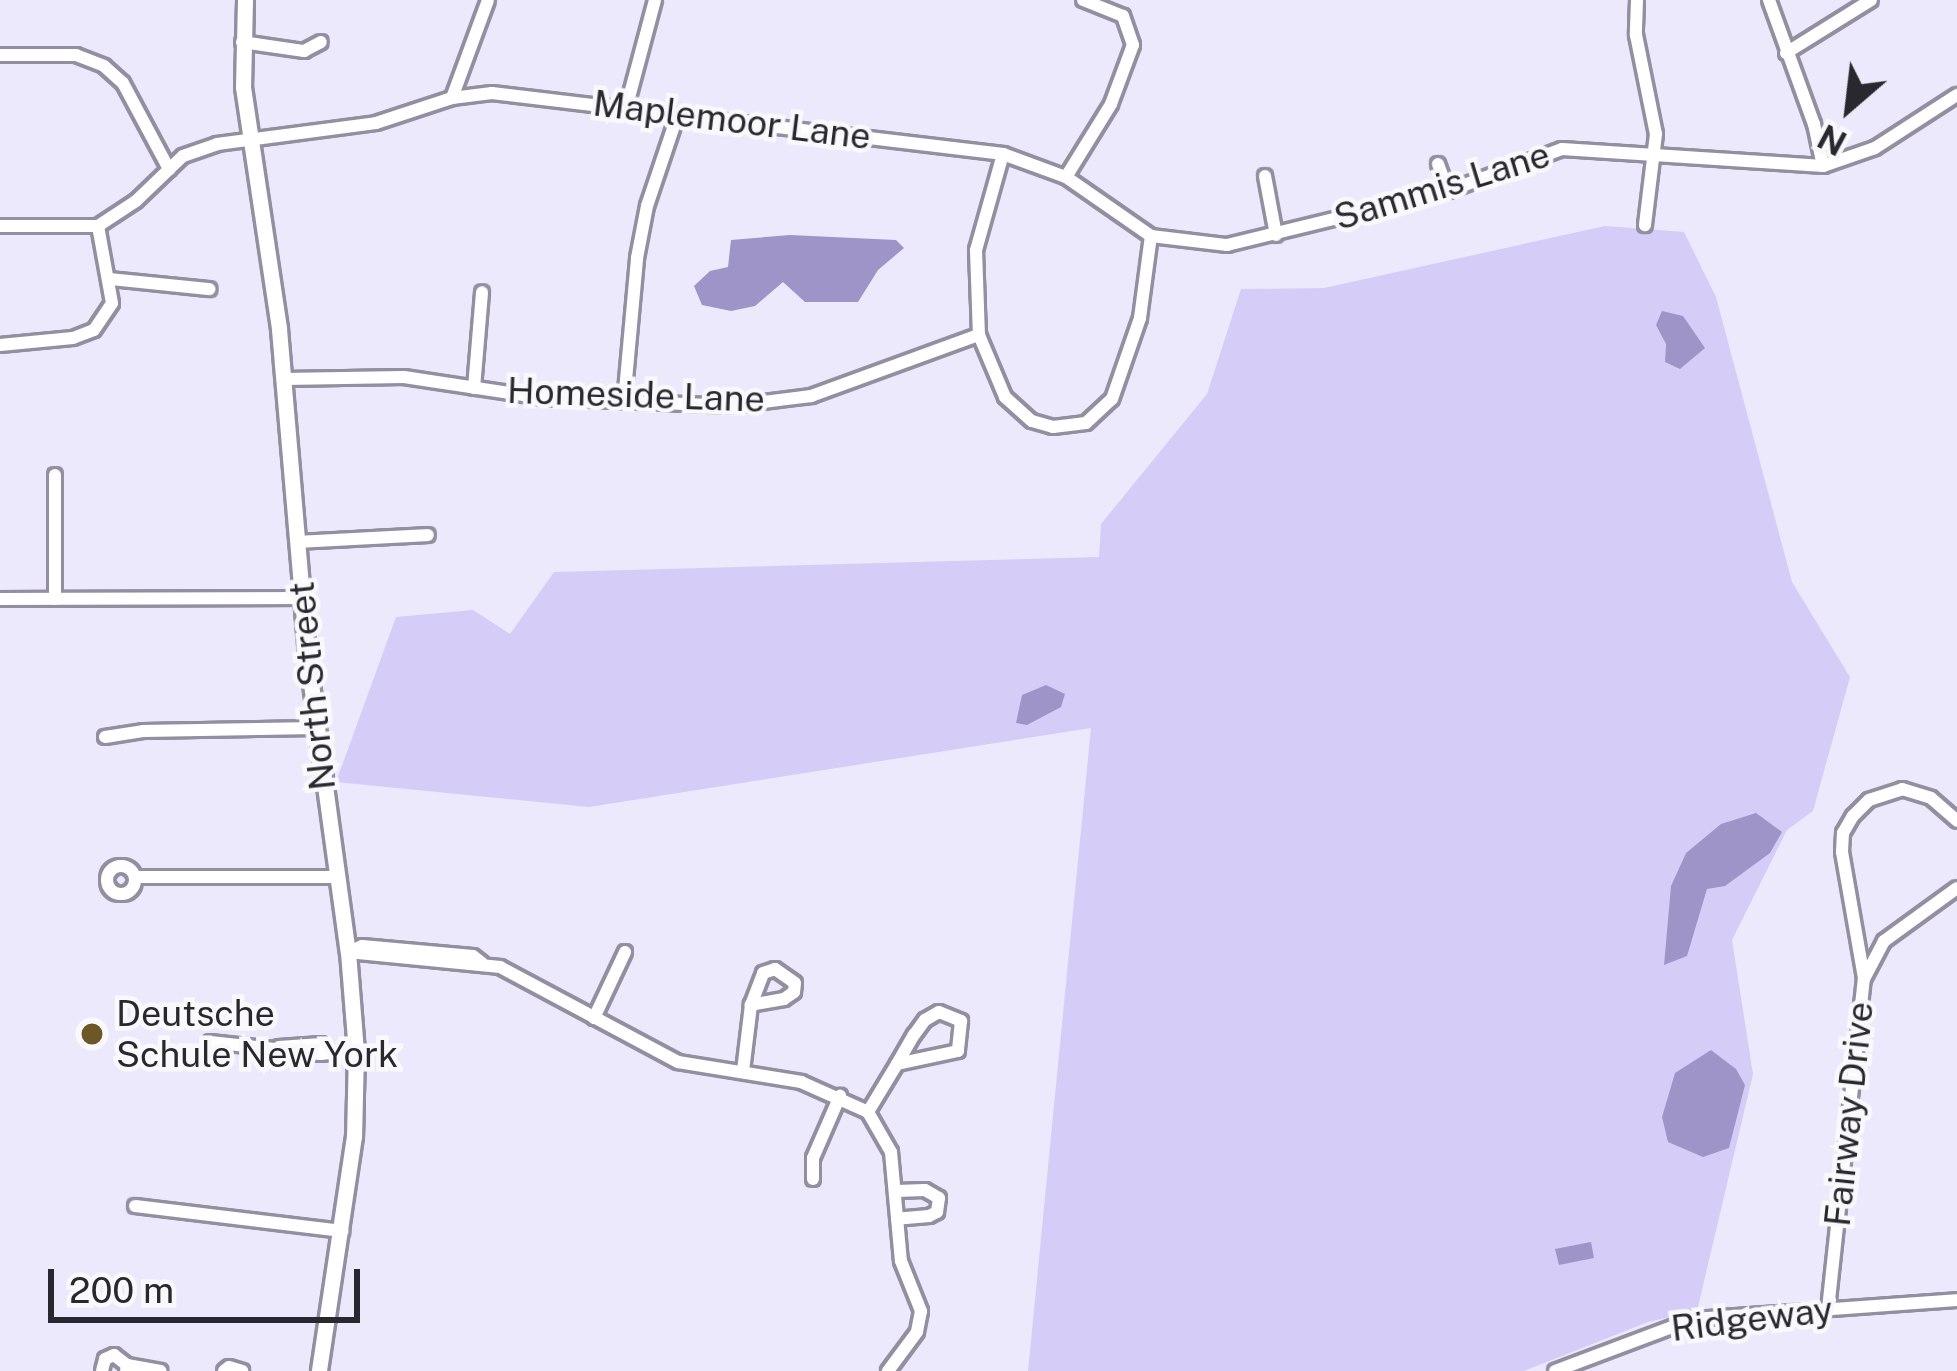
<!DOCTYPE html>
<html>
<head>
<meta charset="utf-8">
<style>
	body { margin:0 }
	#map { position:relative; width:1957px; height:1371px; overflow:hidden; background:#ede9fc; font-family:"Public Sans",sans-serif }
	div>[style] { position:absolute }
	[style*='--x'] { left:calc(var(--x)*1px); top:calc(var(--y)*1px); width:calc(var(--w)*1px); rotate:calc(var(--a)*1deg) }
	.green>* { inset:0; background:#d5cdf8 }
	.water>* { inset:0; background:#9f94c8 }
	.roads { filter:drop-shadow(3px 0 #938fa1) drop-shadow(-3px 0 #938fa1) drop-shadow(0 3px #938fa1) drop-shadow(0 -3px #938fa1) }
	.minor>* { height:12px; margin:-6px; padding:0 6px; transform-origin:6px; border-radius:6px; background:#fff }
	.minor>.ring { margin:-6px; padding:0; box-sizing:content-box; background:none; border:12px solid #fff; border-radius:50% }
	.major>* { height:15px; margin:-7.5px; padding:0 7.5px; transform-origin:7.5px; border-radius:7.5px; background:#fff }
	.dots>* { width:33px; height:33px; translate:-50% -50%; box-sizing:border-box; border:6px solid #f9f9fc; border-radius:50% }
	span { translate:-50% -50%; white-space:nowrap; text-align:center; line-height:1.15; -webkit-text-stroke:9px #f9f9fc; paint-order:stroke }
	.street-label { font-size:36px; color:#29282f }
	.poi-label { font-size:36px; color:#29282f }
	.left { translate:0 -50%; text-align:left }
	.north { position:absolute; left:1789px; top:48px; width:120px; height:120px; -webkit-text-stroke:9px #f9f9fc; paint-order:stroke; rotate:208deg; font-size:33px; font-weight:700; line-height:48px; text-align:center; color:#29282f }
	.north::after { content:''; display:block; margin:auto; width:42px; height:54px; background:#29282f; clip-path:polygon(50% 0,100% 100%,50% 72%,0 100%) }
	.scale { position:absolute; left:48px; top:1269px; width:312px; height:54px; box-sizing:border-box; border:6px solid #29282f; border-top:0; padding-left:15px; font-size:36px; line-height:42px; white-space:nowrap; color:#29282f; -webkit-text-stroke:9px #f9f9fc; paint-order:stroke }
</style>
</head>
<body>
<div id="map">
	<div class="green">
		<i style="clip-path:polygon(1605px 226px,1684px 232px,1716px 297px,1792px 582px,1850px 677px,1813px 811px,1787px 830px,1732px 940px,1753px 1074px,1697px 1311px,1648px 1322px,1524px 1371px,1028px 1371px,1091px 728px,589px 807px,336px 782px,396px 617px,473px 610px,510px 634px,554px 572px,1099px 557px,1101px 524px,1207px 394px,1241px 289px,1324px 288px)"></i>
	</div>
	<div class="water">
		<i style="clip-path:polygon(790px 235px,896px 240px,904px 248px,878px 270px,858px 302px,805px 302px,783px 282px,755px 306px,731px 311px,702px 305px,694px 286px,710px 271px,728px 267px,731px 240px)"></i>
		<i style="clip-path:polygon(1662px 311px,1683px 316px,1705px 348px,1680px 369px,1665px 362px,1666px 344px,1656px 325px)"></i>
		<i style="clip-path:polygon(1046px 685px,1065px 694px,1061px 707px,1027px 725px,1016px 723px,1022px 695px)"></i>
		<i style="clip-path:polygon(1756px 813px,1782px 832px,1770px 853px,1725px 886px,1707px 889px,1687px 956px,1664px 965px,1671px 886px,1686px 853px,1721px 824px)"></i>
		<i style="clip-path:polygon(1711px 1050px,1736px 1069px,1745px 1085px,1729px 1148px,1703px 1157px,1668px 1142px,1662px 1117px,1675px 1073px)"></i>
		<i style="clip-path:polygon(1591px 1242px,1594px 1258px,1559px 1265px,1555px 1249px)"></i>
	</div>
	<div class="roads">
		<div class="minor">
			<i style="--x:1637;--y:0;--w:35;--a:92"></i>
			<i style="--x:1636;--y:35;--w:101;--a:78.6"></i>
			<i style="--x:1656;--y:134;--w:92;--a:96.9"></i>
			<i style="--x:1769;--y:0;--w:132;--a:70.1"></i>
			<i style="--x:1814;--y:124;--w:43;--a:77.9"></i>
			<i style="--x:242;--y:42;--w:63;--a:8.3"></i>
			<i style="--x:304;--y:51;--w:19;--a:-28"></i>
			<i style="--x:1786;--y:53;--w:100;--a:-31.9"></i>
			<i style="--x:0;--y:55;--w:76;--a:0"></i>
			<i style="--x:76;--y:55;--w:30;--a:21"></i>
			<i style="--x:104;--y:66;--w:25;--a:42"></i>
			<i style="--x:123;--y:83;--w:98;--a:61.9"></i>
			<i style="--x:452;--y:98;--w:104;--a:-69.8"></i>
			<i style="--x:626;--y:109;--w:113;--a:-75.1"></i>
			<i style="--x:1003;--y:154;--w:100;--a:105.7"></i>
			<i style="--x:976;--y:250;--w:85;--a:88"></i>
			<i style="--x:979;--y:335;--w:67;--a:67.2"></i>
			<i style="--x:1005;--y:397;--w:36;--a:42"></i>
			<i style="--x:1032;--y:421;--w:22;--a:16"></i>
			<i style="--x:1053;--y:427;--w:33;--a:-7"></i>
			<i style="--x:1086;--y:423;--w:35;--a:-43"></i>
			<i style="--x:1112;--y:399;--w:86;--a:-70.9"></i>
			<i style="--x:1140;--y:318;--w:83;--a:-82.4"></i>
			<i style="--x:1438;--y:164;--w:29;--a:70"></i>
			<i style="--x:1265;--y:176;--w:60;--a:79.4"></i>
			<i style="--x:1066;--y:177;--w:86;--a:-58.3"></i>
			<i style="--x:1111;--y:104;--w:63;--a:-69.6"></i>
			<i style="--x:1133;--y:45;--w:31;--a:-109"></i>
			<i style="--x:1123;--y:16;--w:43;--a:-158.2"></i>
			<i style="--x:0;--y:226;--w:98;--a:0"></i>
			<i style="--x:98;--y:226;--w:45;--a:-33.3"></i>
			<i style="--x:136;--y:201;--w:65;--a:-43.8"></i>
			<i style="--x:183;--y:156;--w:36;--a:-19"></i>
			<i style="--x:217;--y:144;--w:160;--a:-7.5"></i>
			<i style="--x:376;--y:123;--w:80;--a:-18.2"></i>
			<i style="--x:452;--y:98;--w:40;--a:-7.1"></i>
			<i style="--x:492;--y:93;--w:515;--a:6.81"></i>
			<i style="--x:1003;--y:154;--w:67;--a:20.1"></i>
			<i style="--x:1066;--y:177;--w:103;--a:34.8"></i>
			<i style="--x:1151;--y:236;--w:77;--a:6.8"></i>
			<i style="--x:1227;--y:245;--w:228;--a:-13.7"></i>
			<i style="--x:1448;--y:191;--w:121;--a:-20.2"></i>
			<i style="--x:1562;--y:149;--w:262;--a:3.7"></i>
			<i style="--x:1823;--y:166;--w:55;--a:-19.1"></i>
			<i style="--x:1875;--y:148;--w:98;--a:-32.9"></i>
			<i style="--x:110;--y:279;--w:100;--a:5.8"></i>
			<i style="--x:0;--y:345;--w:73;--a:-5.5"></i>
			<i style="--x:73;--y:338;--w:22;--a:-21"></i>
			<i style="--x:94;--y:330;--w:32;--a:-56"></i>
			<i style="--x:112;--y:303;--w:78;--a:-100.3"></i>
			<i style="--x:284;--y:379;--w:120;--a:-1"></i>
			<i style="--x:404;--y:377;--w:141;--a:8.6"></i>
			<i style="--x:543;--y:398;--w:189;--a:2.4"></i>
			<i style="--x:732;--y:406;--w:80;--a:-7.2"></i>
			<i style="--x:811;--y:396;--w:179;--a:-20"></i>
			<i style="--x:474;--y:388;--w:96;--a:-85.2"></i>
			<i style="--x:624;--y:402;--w:145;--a:-84.8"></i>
			<i style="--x:637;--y:258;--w:53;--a:-79.1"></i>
			<i style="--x:647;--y:206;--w:94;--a:-71.4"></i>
			<i style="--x:55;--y:475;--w:124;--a:90"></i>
			<i style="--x:298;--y:542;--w:130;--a:-3.1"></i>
			<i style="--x:0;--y:599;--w:302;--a:-0.2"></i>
			<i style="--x:105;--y:737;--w:38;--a:-9"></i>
			<i style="--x:143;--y:731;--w:172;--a:-1"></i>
			<i class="ring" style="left:107px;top:866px;width:16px;height:16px"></i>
			<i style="--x:136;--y:877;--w:200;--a:0"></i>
			<i style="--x:348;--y:952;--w:153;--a:5.6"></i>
			<i style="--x:500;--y:967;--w:202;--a:28.1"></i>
			<i style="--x:678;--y:1062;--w:125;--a:9.2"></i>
			<i style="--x:801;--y:1082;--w:73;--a:24.1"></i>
			<i style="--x:868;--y:1112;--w:46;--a:60.1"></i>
			<i style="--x:891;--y:1152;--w:109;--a:84.8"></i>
			<i style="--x:901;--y:1261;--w:54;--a:68.2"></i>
			<i style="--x:921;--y:1311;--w:21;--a:101"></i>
			<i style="--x:917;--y:1332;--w:49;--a:126.6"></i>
			<i style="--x:349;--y:952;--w:14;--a:-25"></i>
			<i style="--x:362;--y:946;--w:111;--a:5.1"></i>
			<i style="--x:473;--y:956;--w:11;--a:38"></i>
			<i style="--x:1864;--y:978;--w:128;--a:-99.9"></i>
			<i style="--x:1842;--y:852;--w:19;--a:-87"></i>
			<i style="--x:1843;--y:833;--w:20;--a:-60"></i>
			<i style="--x:1853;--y:816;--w:23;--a:-45"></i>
			<i style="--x:1869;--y:800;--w:35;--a:-18"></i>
			<i style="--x:1902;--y:789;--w:30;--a:17"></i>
			<i style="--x:1931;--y:798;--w:35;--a:41"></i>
			<i style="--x:594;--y:1018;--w:73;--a:-64.8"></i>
			<i style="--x:210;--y:1042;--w:111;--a:6.2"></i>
			<i style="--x:320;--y:1054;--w:36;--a:-5"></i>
			<i style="--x:279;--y:1047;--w:42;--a:-4.1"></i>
			<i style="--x:321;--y:1044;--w:8;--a:50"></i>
			<i style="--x:743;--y:1071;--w:66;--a:-83.1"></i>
			<i style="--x:751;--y:1005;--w:34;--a:-69"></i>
			<i style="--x:763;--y:973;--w:13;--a:-18"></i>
			<i style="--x:775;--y:969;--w:24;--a:35"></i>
			<i style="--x:795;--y:983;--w:9;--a:96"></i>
			<i style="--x:794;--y:992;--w:12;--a:145"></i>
			<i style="--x:784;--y:999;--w:34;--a:170"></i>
			<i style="--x:868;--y:1112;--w:56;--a:-58.9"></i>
			<i style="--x:897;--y:1064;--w:34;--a:-60"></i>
			<i style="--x:914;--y:1035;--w:19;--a:-54"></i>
			<i style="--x:925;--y:1020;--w:16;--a:-30"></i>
			<i style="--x:939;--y:1012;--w:24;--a:22"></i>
			<i style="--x:961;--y:1021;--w:30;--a:96"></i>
			<i style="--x:958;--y:1051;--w:62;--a:168"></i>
			<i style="--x:813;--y:1179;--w:21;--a:-90"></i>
			<i style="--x:813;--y:1158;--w:68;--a:-66.5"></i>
			<i style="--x:896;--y:1191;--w:29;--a:-2"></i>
			<i style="--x:925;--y:1190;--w:16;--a:30"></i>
			<i style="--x:939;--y:1198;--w:14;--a:98"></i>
			<i style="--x:937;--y:1212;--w:9;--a:153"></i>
			<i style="--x:929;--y:1216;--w:32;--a:175"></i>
			<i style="--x:135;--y:1206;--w:209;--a:6.9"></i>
			<i style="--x:1828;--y:1309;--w:332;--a:-83.8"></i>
			<i style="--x:1864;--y:979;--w:43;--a:-62.2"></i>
			<i style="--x:1884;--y:941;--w:90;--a:-36"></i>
			<i style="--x:127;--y:1365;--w:34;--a:10"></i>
			<i style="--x:102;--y:1371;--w:12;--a:-76"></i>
			<i style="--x:105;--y:1359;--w:10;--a:-24"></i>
			<i style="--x:114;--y:1355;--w:16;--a:38"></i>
			<i style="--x:127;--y:1365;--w:6;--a:99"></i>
			<i style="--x:224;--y:1371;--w:6;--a:-39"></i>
			<i style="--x:229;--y:1367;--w:14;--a:17"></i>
			<i style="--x:1555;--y:1371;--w:147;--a:-20.6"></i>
			<i style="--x:1693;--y:1319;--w:265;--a:-4.1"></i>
		</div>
		<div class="major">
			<i style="--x:245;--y:0;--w:87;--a:91.3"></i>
			<i style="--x:243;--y:87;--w:245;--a:81.5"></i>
			<i style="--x:279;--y:329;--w:319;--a:85.1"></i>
			<i style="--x:306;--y:647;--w:308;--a:82.2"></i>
			<i style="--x:348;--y:952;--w:99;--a:85.4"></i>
			<i style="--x:356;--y:1051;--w:85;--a:91.3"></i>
			<i style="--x:354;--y:1136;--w:238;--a:98.5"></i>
		</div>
	</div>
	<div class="dots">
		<i style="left:92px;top:1034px;background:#6d5726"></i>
	</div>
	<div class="street-label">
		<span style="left:732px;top:120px;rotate:7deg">Maplemoor Lane</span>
		<span style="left:1442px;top:186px;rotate:-17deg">Sammis Lane</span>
		<span style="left:636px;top:395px;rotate:2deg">Homeside Lane</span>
		<span style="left:312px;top:686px;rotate:-96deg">North Street</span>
		<span style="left:1849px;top:1114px;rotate:-84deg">Fairway Drive</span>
		<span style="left:1752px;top:1319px;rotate:-7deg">Ridgeway</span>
	</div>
	<div class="poi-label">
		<span class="left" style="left:116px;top:1034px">Deutsche<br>Schule New York</span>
	</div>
	<div class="north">N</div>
	<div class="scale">200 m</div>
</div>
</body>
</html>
